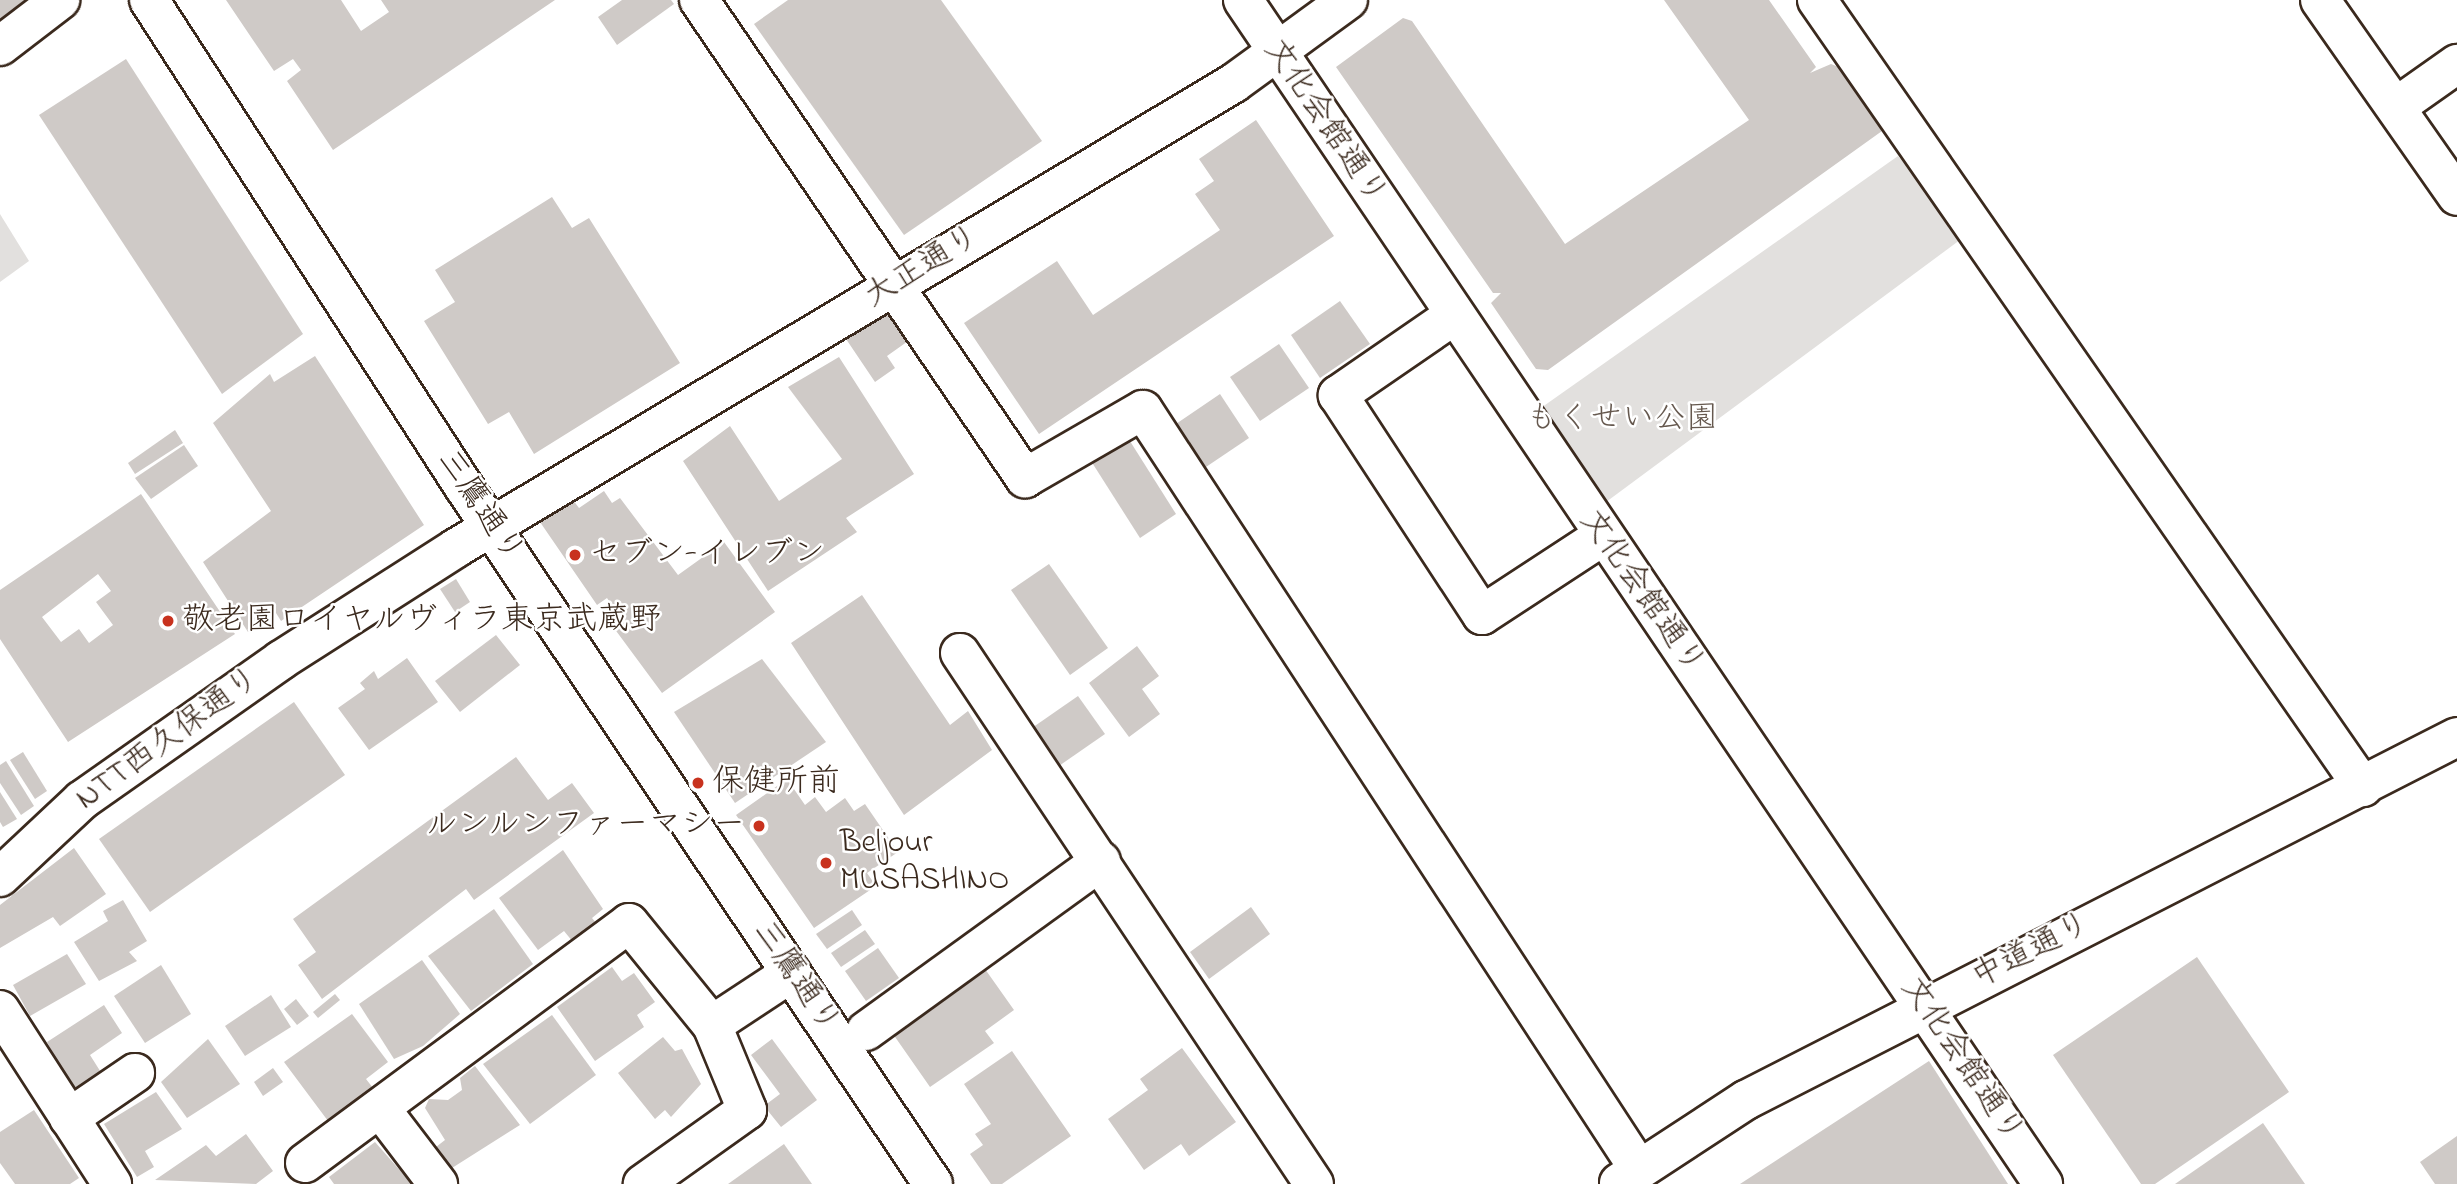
<!DOCTYPE html>
<html>
<head>
<meta charset="utf-8">
<style>
	body { margin:0 }
	#map { position:relative; width:2457px; height:1184px; overflow:hidden; background:#fff; font-family:"Indie Flower","Klee One",sans-serif }
	div>[style] { position:absolute }
	[style*='--x'] { left:calc(var(--x)*1px); top:calc(var(--y)*1px); width:calc(var(--w)*1px); rotate:calc(var(--a)*1deg) }
	.green>* { inset:0; background:#e2e0de }
	.building>* { inset:0; background:#cfcac7 }
	.roads { filter:drop-shadow(2px 0 #3b2a1e) drop-shadow(-2px 0 #3b2a1e) drop-shadow(0 2px #3b2a1e) drop-shadow(0 -2px #3b2a1e) }
	.minor>* { height:38px; margin:-19px; padding:0 19px; transform-origin:19px; border-radius:19px; background:#fff }
	.major>* { height:38px; margin:-19px; padding:0 19px; transform-origin:19px; border-radius:19px; background:#fff }
	.dots>* { width:19px; height:19px; translate:-50% -50%; box-sizing:border-box; border:4px solid #fff; border-radius:50% }
	span { translate:-50% -50%; white-space:nowrap; text-align:center; line-height:1.15; -webkit-text-stroke:5px #fff; paint-order:stroke }
	.street-label { font-size:32px; color:#3b2a1e }
	.park-label { font-size:32px; color:#65584e }
	.poi-label { font-size:32px; color:#3b2a1e }
	.left { translate:0 -50%; text-align:left }
	.right { translate:-100% -50%; text-align:right }
</style>
</head>
<body>
<div id="map">
	<div class="green">
		<i style="clip-path:polygon(1898px 156px,1964px 237px,1602px 505px,1538px 410px)"></i>
		<i style="clip-path:polygon(0 214px,29px 261px,0 282px)"></i>
	</div>
	<div class="building">
		<i style="clip-path:polygon(0 0,24px 0,29px 7px,0 27px)"></i>
		<i style="clip-path:polygon(226px 0,341px 0,361px 31px,389px 12px,381px 0,555px 0,333px 150px,287px 81px,301px 70px,293px 59px,274px 71px)"></i>
		<i style="clip-path:polygon(622px 0,671px 0,674px 4px,617px 45px,598px 17px)"></i>
		<i style="clip-path:polygon(788px 0,941px 0,1042px 141px,904px 235px,754px 24px)"></i>
		<i style="clip-path:polygon(1664px 0,1769px 0,1816px 67px,1810px 73px,1831px 64px,1841px 68px,1882px 131px,1548px 370px,1536px 369px,1491px 303px,1501px 293px,1493px 293px,1336px 67px,1403px 18px,1412px 21px,1565px 244px,1749px 120px)"></i>
		<i style="clip-path:polygon(126px 59px,303px 334px,222px 394px,39px 115px)"></i>
		<i style="clip-path:polygon(1256px 120px,1334px 236px,1039px 434px,964px 323px,1057px 261px,1093px 315px,1220px 230px,1195px 194px,1214px 181px,1199px 159px)"></i>
		<i style="clip-path:polygon(552px 197px,572px 228px,589px 218px,680px 363px,534px 454px,509px 412px,488px 424px,424px 321px,455px 302px,435px 270px)"></i>
		<i style="clip-path:polygon(1340px 301px,1370px 344px,1320px 378px,1291px 335px)"></i>
		<i style="clip-path:polygon(888px 306px,911px 339px,887px 356px,895px 368px,875px 382px,844px 336px)"></i>
		<i style="clip-path:polygon(1279px 344px,1309px 388px,1260px 421px,1230px 377px)"></i>
		<i style="clip-path:polygon(315px 356px,424px 525px,281px 621px,276px 613px,248px 632px,203px 562px,271px 511px,213px 423px,270px 374px,274px 382px)"></i>
		<i style="clip-path:polygon(839px 357px,914px 474px,846px 518px,857px 532px,768px 591px,683px 461px,730px 426px,779px 501px,842px 459px,788px 387px)"></i>
		<i style="clip-path:polygon(1220px 394px,1249px 438px,1200px 471px,1170px 428px)"></i>
		<i style="clip-path:polygon(175px 430px,183px 443px,135px 474px,128px 463px)"></i>
		<i style="clip-path:polygon(1128px 438px,1176px 514px,1140px 538px,1091px 461px)"></i>
		<i style="clip-path:polygon(184px 445px,198px 466px,151px 499px,135px 478px)"></i>
		<i style="clip-path:polygon(604px 491px,612px 503px,620px 498px,678px 575px,724px 542px,775px 612px,662px 693px,611px 624px,620px 617px,607px 598px,597px 605px,540px 522px,573px 500px,579px 508px)"></i>
		<i style="clip-path:polygon(evenodd,141px 494px,235px 634px,68px 742px,0 639px,0 590px,141px 494px,98px 574px,111px 591px,96px 602px,113px 625px,89px 643px,79px 629px,61px 642px,42px 617px,98px 574px)"></i>
		<i style="clip-path:polygon(1049px 564px,1108px 648px,1070px 675px,1011px 590px)"></i>
		<i style="clip-path:polygon(456px 579px,470px 602px,455px 612px,440px 589px)"></i>
		<i style="clip-path:polygon(862px 595px,950px 725px,968px 711px,992px 750px,904px 815px,791px 643px)"></i>
		<i style="clip-path:polygon(496px 635px,520px 665px,460px 712px,435px 681px)"></i>
		<i style="clip-path:polygon(1137px 646px,1159px 676px,1142px 689px,1160px 714px,1129px 737px,1089px 683px)"></i>
		<i style="clip-path:polygon(407px 658px,438px 702px,369px 750px,338px 708px,365px 689px,360px 683px,374px 671px,378px 679px)"></i>
		<i style="clip-path:polygon(762px 659px,826px 742px,735px 803px,674px 712px)"></i>
		<i style="clip-path:polygon(1078px 696px,1105px 734px,1056px 768px,1029px 730px)"></i>
		<i style="clip-path:polygon(294px 702px,345px 775px,150px 912px,99px 839px)"></i>
		<i style="clip-path:polygon(23px 752px,47px 791px,35px 799px,10px 760px)"></i>
		<i style="clip-path:polygon(516px 757px,548px 800px,572px 783px,594px 813px,474px 900px,466px 889px,322px 999px,298px 965px,316px 952px,293px 919px)"></i>
		<i style="clip-path:polygon(6px 761px,34px 806px,21px 815px,0 783px,0 765px)"></i>
		<i style="clip-path:polygon(787px 779px,805px 805px,815px 797px,826px 812px,845px 798px,854px 811px,865px 804px,898px 852px,867px 873px,876px 886px,814px 928px,736px 815px)"></i>
		<i style="clip-path:polygon(0 792px,17px 819px,3px 827px,0 822px)"></i>
		<i style="clip-path:polygon(74px 848px,106px 894px,60px 926px,53px 917px,0 948px,0 905px)"></i>
		<i style="clip-path:polygon(563px 850px,603px 909px,592px 918px,597px 924px,573px 942px,564px 931px,538px 950px,499px 898px)"></i>
		<i style="clip-path:polygon(123px 900px,147px 941px,129px 952px,137px 961px,99px 981px,74px 942px,108px 921px,103px 911px)"></i>
		<i style="clip-path:polygon(1251px 907px,1270px 934px,1209px 979px,1190px 952px)"></i>
		<i style="clip-path:polygon(494px 909px,533px 964px,471px 1011px,428px 956px)"></i>
		<i style="clip-path:polygon(852px 910px,862px 925px,827px 949px,816px 934px)"></i>
		<i style="clip-path:polygon(865px 930px,875px 944px,841px 967px,831px 953px)"></i>
		<i style="clip-path:polygon(878px 948px,899px 978px,866px 1001px,845px 971px)"></i>
		<i style="clip-path:polygon(67px 954px,86px 984px,30px 1016px,13px 985px)"></i>
		<i style="clip-path:polygon(2197px 957px,2289px 1092px,2155px 1184px,2141px 1184px,2053px 1055px)"></i>
		<i style="clip-path:polygon(422px 960px,460px 1014px,423px 1046px,394px 1059px,359px 1004px)"></i>
		<i style="clip-path:polygon(161px 965px,191px 1014px,145px 1043px,114px 996px)"></i>
		<i style="clip-path:polygon(612px 967px,622px 981px,634px 973px,655px 1002px,637px 1015px,644px 1027px,595px 1061px,557px 1007px)"></i>
		<i style="clip-path:polygon(985px 969px,1014px 1010px,985px 1031px,994px 1043px,930px 1087px,893px 1034px)"></i>
		<i style="clip-path:polygon(335px 994px,340px 1000px,318px 1018px,313px 1012px)"></i>
		<i style="clip-path:polygon(271px 995px,291px 1027px,245px 1056px,225px 1026px)"></i>
		<i style="clip-path:polygon(296px 999px,309px 1016px,297px 1025px,284px 1009px)"></i>
		<i style="clip-path:polygon(104px 1005px,122px 1033px,90px 1055px,102px 1074px,74px 1092px,47px 1042px)"></i>
		<i style="clip-path:polygon(352px 1014px,388px 1062px,366px 1079px,373px 1088px,328px 1121px,284px 1062px)"></i>
		<i style="clip-path:polygon(552px 1015px,596px 1075px,530px 1124px,483px 1064px)"></i>
		<i style="clip-path:polygon(663px 1037px,675px 1051px,682px 1049px,701px 1084px,671px 1117px,665px 1110px,655px 1119px,618px 1073px)"></i>
		<i style="clip-path:polygon(208px 1039px,240px 1084px,187px 1118px,161px 1082px)"></i>
		<i style="clip-path:polygon(772px 1039px,817px 1100px,781px 1127px,764px 1106px,780px 1094px,751px 1055px)"></i>
		<i style="clip-path:polygon(1182px 1048px,1236px 1122px,1189px 1156px,1181px 1144px,1144px 1170px,1108px 1119px,1148px 1090px,1140px 1079px)"></i>
		<i style="clip-path:polygon(1012px 1051px,1071px 1136px,1002px 1184px,991px 1184px,970px 1154px,983px 1145px,975px 1134px,991px 1124px,964px 1084px)"></i>
		<i style="clip-path:polygon(1929px 1061px,2008px 1184px,1740px 1184px)"></i>
		<i style="clip-path:polygon(475px 1066px,520px 1125px,452px 1168px,436px 1147px,445px 1140px,425px 1108px,429px 1099px,448px 1100px,462px 1090px,460px 1078px)"></i>
		<i style="clip-path:polygon(273px 1068px,283px 1082px,263px 1096px,254px 1082px)"></i>
		<i style="clip-path:polygon(156px 1092px,182px 1129px,145px 1151px,154px 1167px,137px 1177px,104px 1124px)"></i>
		<i style="clip-path:polygon(34px 1110px,79px 1178px,70px 1184px,15px 1184px,0 1163px,0 1132px)"></i>
		<i style="clip-path:polygon(2263px 1123px,2305px 1184px,2175px 1184px)"></i>
		<i style="clip-path:polygon(246px 1134px,273px 1171px,256px 1184px,155px 1180px,206px 1145px,216px 1156px)"></i>
		<i style="clip-path:polygon(2457px 1136px,2457px 1184px,2435px 1184px,2420px 1162px)"></i>
		<i style="clip-path:polygon(375px 1142px,412px 1184px,334px 1184px,329px 1177px)"></i>
		<i style="clip-path:polygon(784px 1144px,812px 1184px,728px 1184px)"></i>
	</div>
	<div class="roads">
		<div class="minor">
			<i style="--x:699;--y:0;--w:579;--a:55.71"></i>
			<i style="--x:1025;--y:478;--w:136;--a:-30"></i>
			<i style="--x:1143;--y:410;--w:907;--a:56.84"></i>
			<i style="--x:1243;--y:0;--w:1429;--a:55.95"></i>
			<i style="--x:1817;--y:0;--w:958;--a:55.25"></i>
			<i style="--x:2320;--y:0;--w:239;--a:55"></i>
			<i style="--x:0;--y:46;--w:76;--a:-37.5"></i>
			<i style="--x:2396;--y:107;--w:75;--a:-35.2"></i>
			<i style="--x:1453;--y:316;--w:140;--a:145.5"></i>
			<i style="--x:1338;--y:395;--w:263;--a:56.8"></i>
			<i style="--x:1482;--y:615;--w:142;--a:-33.2"></i>
			<i style="--x:960;--y:653;--w:638;--a:56.31"></i>
			<i style="--x:0;--y:877;--w:112;--a:-43.2"></i>
			<i style="--x:82;--y:800;--w:243;--a:-35.1"></i>
			<i style="--x:281;--y:660;--w:208;--a:-32.6"></i>
			<i style="--x:456;--y:548;--w:906;--a:-30.87"></i>
			<i style="--x:1234;--y:83;--w:141;--a:-36.1"></i>
			<i style="--x:0;--y:1010;--w:207;--a:57.2"></i>
			<i style="--x:712;--y:1025;--w:95;--a:-33.4"></i>
			<i style="--x:866;--y:1031;--w:290;--a:-35.9"></i>
			<i style="--x:380;--y:1108;--w:96;--a:52.7"></i>
			<i style="--x:69;--y:1118;--w:80;--a:-34.3"></i>
			<i style="--x:305;--y:1163;--w:403;--a:-36.5"></i>
			<i style="--x:629;--y:923;--w:132;--a:50.9"></i>
			<i style="--x:712;--y:1025;--w:92;--a:67.6"></i>
			<i style="--x:747;--y:1110;--w:128;--a:144.6"></i>
			<i style="--x:1619;--y:1183;--w:152;--a:-33.2"></i>
			<i style="--x:1746;--y:1100;--w:798;--a:-27.05"></i>
		</div>
		<div class="major">
			<i style="--x:149;--y:0;--w:580;--a:57.1"></i>
			<i style="--x:464;--y:487;--w:840;--a:56.06"></i>
		</div>
	</div>
	<div class="dots">
		<i style="left:575px;top:555px;background:#c8321e"></i>
		<i style="left:168px;top:621px;background:#c8321e"></i>
		<i style="left:698px;top:783px;background:#c8321e"></i>
		<i style="left:759px;top:826px;background:#c8321e"></i>
		<i style="left:826px;top:863px;background:#c8321e"></i>
	</div>
	<div class="street-label">
		<span style="left:1324px;top:123px;rotate:56deg">文化会館通り</span>
		<span style="left:923px;top:268px;rotate:-31deg">大正通り</span>
		<span style="left:479px;top:507px;rotate:56deg">三鷹通り</span>
		<span style="left:1641px;top:593px;rotate:55deg">文化会館通り</span>
		<span style="left:169px;top:740px;rotate:-36deg">NTT西久保通り</span>
		<span style="left:2032px;top:952px;rotate:-27deg">中道通り</span>
		<span style="left:795px;top:978px;rotate:56deg">三鷹通り</span>
		<span style="left:1961px;top:1061px;rotate:56deg">文化会館通り</span>
	</div>
	<div class="park-label">
		<span style="left:1622px;top:420px">もくせい公園</span>
	</div>
	<div class="poi-label">
		<span class="left" style="left:589px;top:555px">セブン-イレブン</span>
		<span class="left" style="left:182px;top:621px">敬老園ロイヤルヴィラ東京武蔵野</span>
		<span class="left" style="left:712px;top:783px">保健所前</span>
		<span class="right" style="left:745px;top:826px">ルンルンファーマシー</span>
		<span class="left" style="left:840px;top:863px">Beljour<br>MUSASHINO</span>
	</div>
</div>
</body>
</html>
